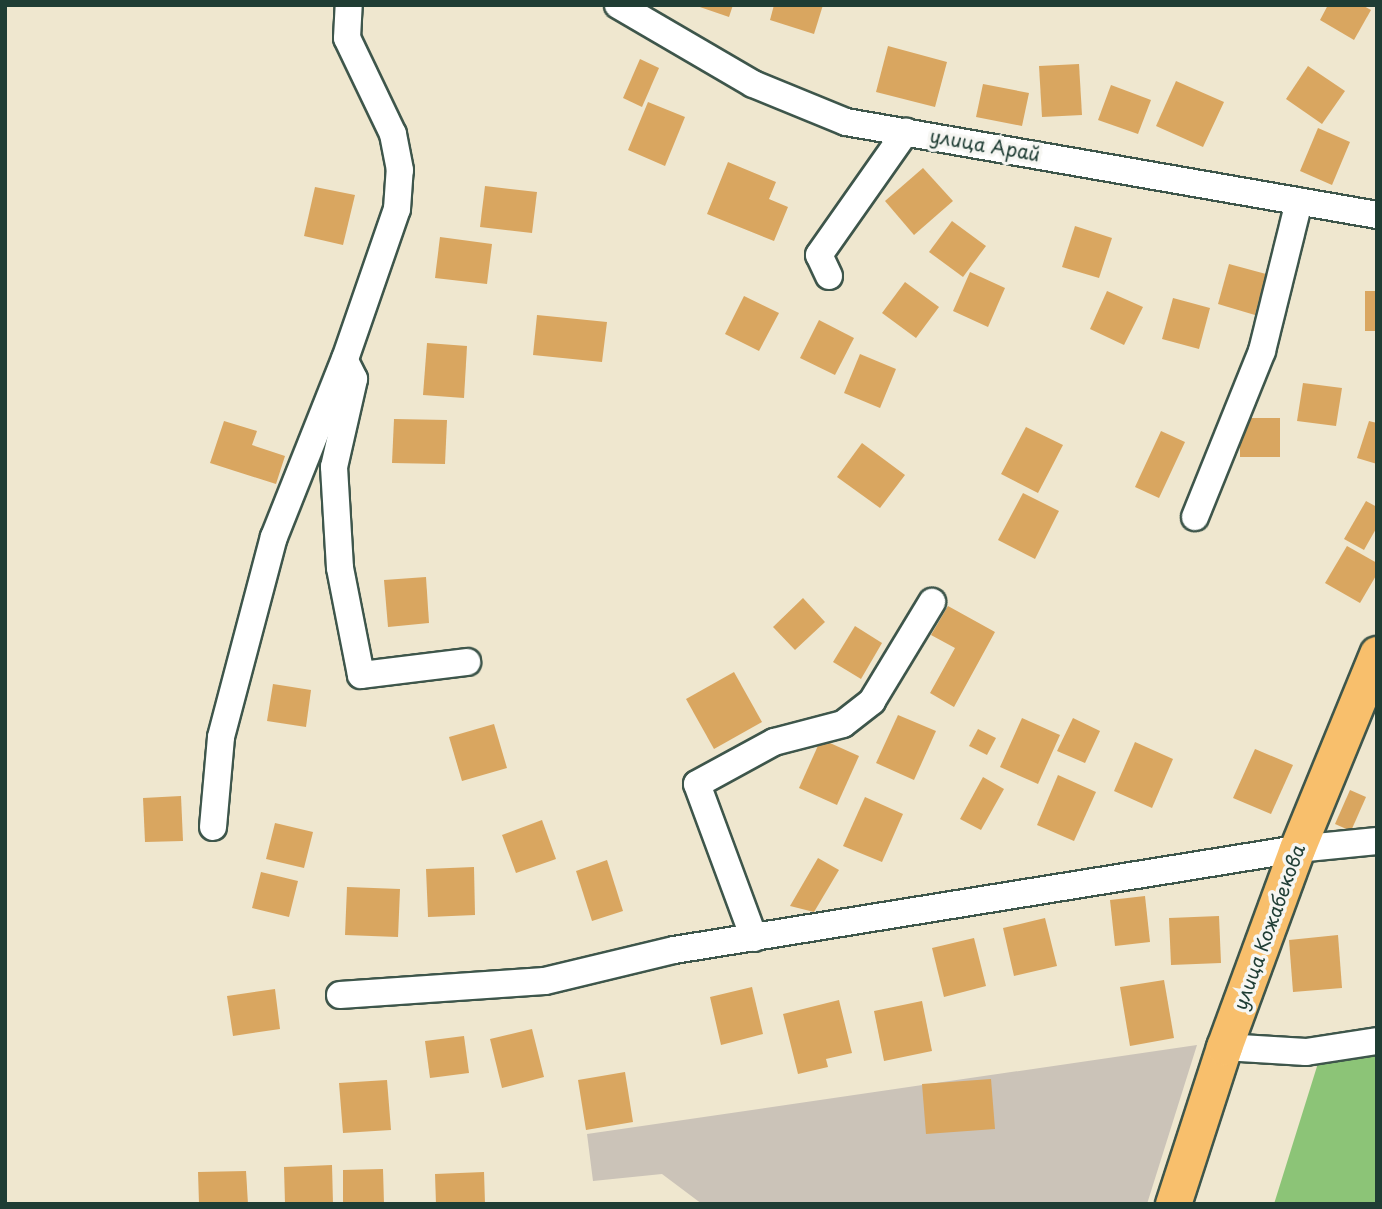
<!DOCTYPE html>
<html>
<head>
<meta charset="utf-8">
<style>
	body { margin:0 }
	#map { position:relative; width:1382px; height:1209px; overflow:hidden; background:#efe7cf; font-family:"Playpen Sans",sans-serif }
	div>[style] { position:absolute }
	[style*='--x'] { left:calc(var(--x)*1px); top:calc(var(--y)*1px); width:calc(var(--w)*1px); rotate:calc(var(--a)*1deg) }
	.industrial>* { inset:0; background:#cbc3b8 }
	.green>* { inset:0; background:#8cc477 }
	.building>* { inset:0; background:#d9a660 }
	.roads { filter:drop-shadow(2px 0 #3e564b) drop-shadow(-2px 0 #3e564b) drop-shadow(0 2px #3e564b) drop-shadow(0 -2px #3e564b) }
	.minor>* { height:26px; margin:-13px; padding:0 13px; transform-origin:13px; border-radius:13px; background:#fff }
	.major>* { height:35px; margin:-17.5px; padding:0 17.5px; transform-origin:17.5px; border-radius:17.5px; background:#f8bf6c }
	span { translate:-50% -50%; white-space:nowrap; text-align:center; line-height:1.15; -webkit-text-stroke:7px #f6f6f2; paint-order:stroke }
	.street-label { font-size:19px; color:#1f3d34 }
	.frame { position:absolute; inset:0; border:7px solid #1f3d34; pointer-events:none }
</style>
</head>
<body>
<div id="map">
	<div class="industrial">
		<i style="clip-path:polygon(1197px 1045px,1147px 1204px,702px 1204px,662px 1174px,593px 1181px,587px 1134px)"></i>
	</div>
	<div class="green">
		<i style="clip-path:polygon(1377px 1052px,1377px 1204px,1274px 1204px,1319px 1060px)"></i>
	</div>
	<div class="building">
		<i style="clip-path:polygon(694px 5px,733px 5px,729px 17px)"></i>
		<i style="clip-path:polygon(774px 5px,823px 5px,814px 34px,770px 20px)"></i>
		<i style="clip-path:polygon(1328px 5px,1362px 5px,1371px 10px,1354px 40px,1320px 20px)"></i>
		<i style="clip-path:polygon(888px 46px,947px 62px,935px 107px,876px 92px)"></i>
		<i style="clip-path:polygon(640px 59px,659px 68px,642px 107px,623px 98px)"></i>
		<i style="clip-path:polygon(1079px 64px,1082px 115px,1042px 117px,1039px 66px)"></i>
		<i style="clip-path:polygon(1308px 66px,1345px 91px,1322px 124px,1286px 99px)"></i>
		<i style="clip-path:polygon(1176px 81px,1224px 102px,1203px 147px,1156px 126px)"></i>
		<i style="clip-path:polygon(983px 84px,1029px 93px,1022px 126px,976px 117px)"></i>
		<i style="clip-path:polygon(1111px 85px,1151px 100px,1138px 134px,1098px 120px)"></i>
		<i style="clip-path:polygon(648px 102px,685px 117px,665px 166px,628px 150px)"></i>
		<i style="clip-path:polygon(1318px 128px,1350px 142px,1332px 185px,1300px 171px)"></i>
		<i style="clip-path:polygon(728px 162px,776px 182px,769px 199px,788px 207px,774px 241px,707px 214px)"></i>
		<i style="clip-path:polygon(923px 168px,953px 201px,914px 235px,885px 201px)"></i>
		<i style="clip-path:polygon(485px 186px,537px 192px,532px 233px,480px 227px)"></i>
		<i style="clip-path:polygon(315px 187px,355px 195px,343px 245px,304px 236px)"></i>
		<i style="clip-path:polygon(952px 221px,986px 246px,963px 277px,929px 252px)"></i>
		<i style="clip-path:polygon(1075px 226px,1112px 238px,1099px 278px,1062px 267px)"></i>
		<i style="clip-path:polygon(440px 237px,492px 244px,487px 284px,435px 278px)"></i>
		<i style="clip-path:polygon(1229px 264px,1266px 274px,1255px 315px,1218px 304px)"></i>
		<i style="clip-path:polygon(970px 272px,1005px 288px,988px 327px,953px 311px)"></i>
		<i style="clip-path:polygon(905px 282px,939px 307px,916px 338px,882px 313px)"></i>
		<i style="clip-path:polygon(1107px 291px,1143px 307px,1124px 345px,1090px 329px)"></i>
		<i style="clip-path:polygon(1365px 291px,1377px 291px,1377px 331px,1365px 331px)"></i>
		<i style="clip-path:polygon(744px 296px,779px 313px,759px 351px,725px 334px)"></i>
		<i style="clip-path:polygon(1173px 298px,1210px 308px,1199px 349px,1162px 339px)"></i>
		<i style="clip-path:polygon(537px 315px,607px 322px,602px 362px,533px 355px)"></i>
		<i style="clip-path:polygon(819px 320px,854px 338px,835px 375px,800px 358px)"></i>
		<i style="clip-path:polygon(427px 343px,467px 346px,464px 398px,423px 395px)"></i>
		<i style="clip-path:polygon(860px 354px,896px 369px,880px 408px,844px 393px)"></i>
		<i style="clip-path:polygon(1303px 383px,1342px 388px,1336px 426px,1297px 421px)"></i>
		<i style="clip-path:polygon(1240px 418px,1280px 418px,1280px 457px,1240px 457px)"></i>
		<i style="clip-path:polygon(394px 419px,447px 420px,445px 464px,392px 463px)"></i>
		<i style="clip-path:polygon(224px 421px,257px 431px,252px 445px,285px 456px,276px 484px,210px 463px)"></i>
		<i style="clip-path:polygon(1369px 421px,1377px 423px,1377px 464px,1357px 458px)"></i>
		<i style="clip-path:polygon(1026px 427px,1063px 445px,1038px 493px,1001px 474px)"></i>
		<i style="clip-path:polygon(1161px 431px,1185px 442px,1159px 498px,1135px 487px)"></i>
		<i style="clip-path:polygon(862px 443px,905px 475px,880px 508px,837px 477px)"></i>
		<i style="clip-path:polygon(1023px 493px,1059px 511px,1035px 559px,998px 540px)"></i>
		<i style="clip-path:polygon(1366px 501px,1377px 507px,1377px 527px,1364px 550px,1344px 539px)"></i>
		<i style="clip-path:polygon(1347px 546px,1377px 563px,1377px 574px,1360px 603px,1325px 583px)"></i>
		<i style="clip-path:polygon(426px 577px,429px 623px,388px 627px,384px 580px)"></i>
		<i style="clip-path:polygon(803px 598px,825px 622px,795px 650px,773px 627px)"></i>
		<i style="clip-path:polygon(948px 606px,995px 632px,954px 707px,930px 693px,955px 648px,931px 635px)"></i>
		<i style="clip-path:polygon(855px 626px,882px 643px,861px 679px,833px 662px)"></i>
		<i style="clip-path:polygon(734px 672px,762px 722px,714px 749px,686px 699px)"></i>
		<i style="clip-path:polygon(273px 684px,311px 690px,306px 727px,267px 721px)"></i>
		<i style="clip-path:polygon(898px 715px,936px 731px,914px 780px,876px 763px)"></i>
		<i style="clip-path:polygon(1022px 718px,1060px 735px,1038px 784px,1000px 767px)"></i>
		<i style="clip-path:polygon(1073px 718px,1100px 731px,1085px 763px,1057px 751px)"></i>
		<i style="clip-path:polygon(494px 724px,507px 768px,462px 781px,449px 737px)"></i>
		<i style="clip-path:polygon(978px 729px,996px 738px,987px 755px,969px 746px)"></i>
		<i style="clip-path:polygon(821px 739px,859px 756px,837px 805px,799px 788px)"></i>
		<i style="clip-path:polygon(1135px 742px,1173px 759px,1152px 808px,1114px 791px)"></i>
		<i style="clip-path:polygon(1255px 749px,1293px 765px,1271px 814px,1233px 798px)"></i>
		<i style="clip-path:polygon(1058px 775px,1096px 792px,1074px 841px,1037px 825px)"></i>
		<i style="clip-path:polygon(983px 777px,1004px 789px,981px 830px,960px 819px)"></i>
		<i style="clip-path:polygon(1350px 790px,1366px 797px,1351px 831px,1335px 824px)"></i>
		<i style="clip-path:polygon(181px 796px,183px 841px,145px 842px,143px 798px)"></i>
		<i style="clip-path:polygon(865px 797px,903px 814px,882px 862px,843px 846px)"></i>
		<i style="clip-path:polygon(542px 820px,556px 859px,516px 873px,502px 835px)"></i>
		<i style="clip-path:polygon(275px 823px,313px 832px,304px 868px,266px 859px)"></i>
		<i style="clip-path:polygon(818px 858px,839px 870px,814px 912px,790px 906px)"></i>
		<i style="clip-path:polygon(607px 860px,623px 911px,592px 921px,576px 871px)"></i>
		<i style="clip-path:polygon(474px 867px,475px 915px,428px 917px,426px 869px)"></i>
		<i style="clip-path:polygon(261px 872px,298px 881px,289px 917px,252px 908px)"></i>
		<i style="clip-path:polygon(347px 887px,400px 889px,398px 937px,345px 935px)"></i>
		<i style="clip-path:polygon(1145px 896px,1150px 942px,1115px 946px,1110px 900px)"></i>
		<i style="clip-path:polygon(1219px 916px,1221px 963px,1171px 965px,1169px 918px)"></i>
		<i style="clip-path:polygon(1045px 918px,1057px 966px,1014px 976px,1003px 928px)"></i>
		<i style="clip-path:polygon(1338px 935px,1342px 988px,1293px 992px,1289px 940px)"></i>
		<i style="clip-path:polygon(974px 938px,986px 986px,944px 997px,932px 948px)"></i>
		<i style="clip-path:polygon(1164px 980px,1174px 1038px,1130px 1046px,1120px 987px)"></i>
		<i style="clip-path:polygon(752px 987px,763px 1034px,721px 1045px,710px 997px)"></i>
		<i style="clip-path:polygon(275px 989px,280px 1029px,233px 1036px,227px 996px)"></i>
		<i style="clip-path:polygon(839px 1000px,852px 1053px,826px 1059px,828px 1067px,798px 1074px,783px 1014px)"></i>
		<i style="clip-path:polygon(922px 1001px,932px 1051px,884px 1061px,874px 1011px)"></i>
		<i style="clip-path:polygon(532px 1029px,544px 1077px,502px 1088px,490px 1039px)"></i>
		<i style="clip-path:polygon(464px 1036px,469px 1073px,430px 1078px,425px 1041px)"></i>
		<i style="clip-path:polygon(625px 1072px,633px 1122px,586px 1130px,578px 1080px)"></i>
		<i style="clip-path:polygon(991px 1079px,995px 1129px,926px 1134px,922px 1084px)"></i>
		<i style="clip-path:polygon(387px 1080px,391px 1130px,343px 1133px,339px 1083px)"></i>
		<i style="clip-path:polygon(332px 1165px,333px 1204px,285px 1204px,284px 1167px)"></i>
		<i style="clip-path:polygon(383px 1169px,384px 1204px,343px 1204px,343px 1170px)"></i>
		<i style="clip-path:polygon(246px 1171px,248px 1204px,199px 1204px,198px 1172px)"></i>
		<i style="clip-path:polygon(484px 1172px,485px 1204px,436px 1204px,435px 1174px)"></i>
	</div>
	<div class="roads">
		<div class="minor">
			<i style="--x:618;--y:5;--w:156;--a:30.3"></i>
			<i style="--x:753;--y:84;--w:100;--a:22.2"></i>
			<i style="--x:846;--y:122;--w:539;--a:9.93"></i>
			<i style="--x:829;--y:276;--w:23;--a:-115"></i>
			<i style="--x:819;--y:255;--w:151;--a:-54.9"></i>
			<i style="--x:345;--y:361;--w:20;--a:63"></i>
			<i style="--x:354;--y:379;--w:90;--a:102.8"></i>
			<i style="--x:334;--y:467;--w:101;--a:86.6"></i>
			<i style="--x:340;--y:568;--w:109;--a:78.9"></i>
			<i style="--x:361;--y:675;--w:107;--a:-7"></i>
			<i style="--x:1195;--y:517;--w:179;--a:-68"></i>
			<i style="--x:1262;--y:351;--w:154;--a:-76.1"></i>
			<i style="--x:213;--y:827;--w:90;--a:-84.9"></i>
			<i style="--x:221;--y:737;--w:207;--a:-75.2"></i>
			<i style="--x:274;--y:537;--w:192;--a:-68.3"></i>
			<i style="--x:345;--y:359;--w:159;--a:-70.9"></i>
			<i style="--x:397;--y:209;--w:39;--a:-86"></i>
			<i style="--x:400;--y:170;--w:37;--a:-101"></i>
			<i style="--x:393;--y:134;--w:106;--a:-115.6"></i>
			<i style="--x:347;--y:38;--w:33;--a:-87"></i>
			<i style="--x:754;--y:938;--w:164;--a:-110.3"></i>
			<i style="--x:697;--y:784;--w:88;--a:-28.6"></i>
			<i style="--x:774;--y:742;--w:71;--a:-14.6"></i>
			<i style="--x:843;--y:724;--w:37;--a:-38"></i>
			<i style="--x:872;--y:701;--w:116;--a:-58.8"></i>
			<i style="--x:340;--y:995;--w:205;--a:-3.9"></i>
			<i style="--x:545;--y:981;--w:133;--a:-13.5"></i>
			<i style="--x:674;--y:950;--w:631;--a:-9.21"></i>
			<i style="--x:1297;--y:849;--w:80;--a:-5.7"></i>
			<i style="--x:1224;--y:1047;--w:82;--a:3.5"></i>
			<i style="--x:1306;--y:1052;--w:72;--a:-8.8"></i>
		</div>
		<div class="major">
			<i style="--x:1173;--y:1204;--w:165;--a:-72"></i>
			<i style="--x:1224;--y:1047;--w:211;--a:-69.8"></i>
			<i style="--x:1297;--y:849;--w:211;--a:-67.7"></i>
		</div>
	</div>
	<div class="street-label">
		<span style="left:985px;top:145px;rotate:10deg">улица Арай</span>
		<span style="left:1269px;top:927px;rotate:-70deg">улица Кожабекова</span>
	</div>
	<div class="frame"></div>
</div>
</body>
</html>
